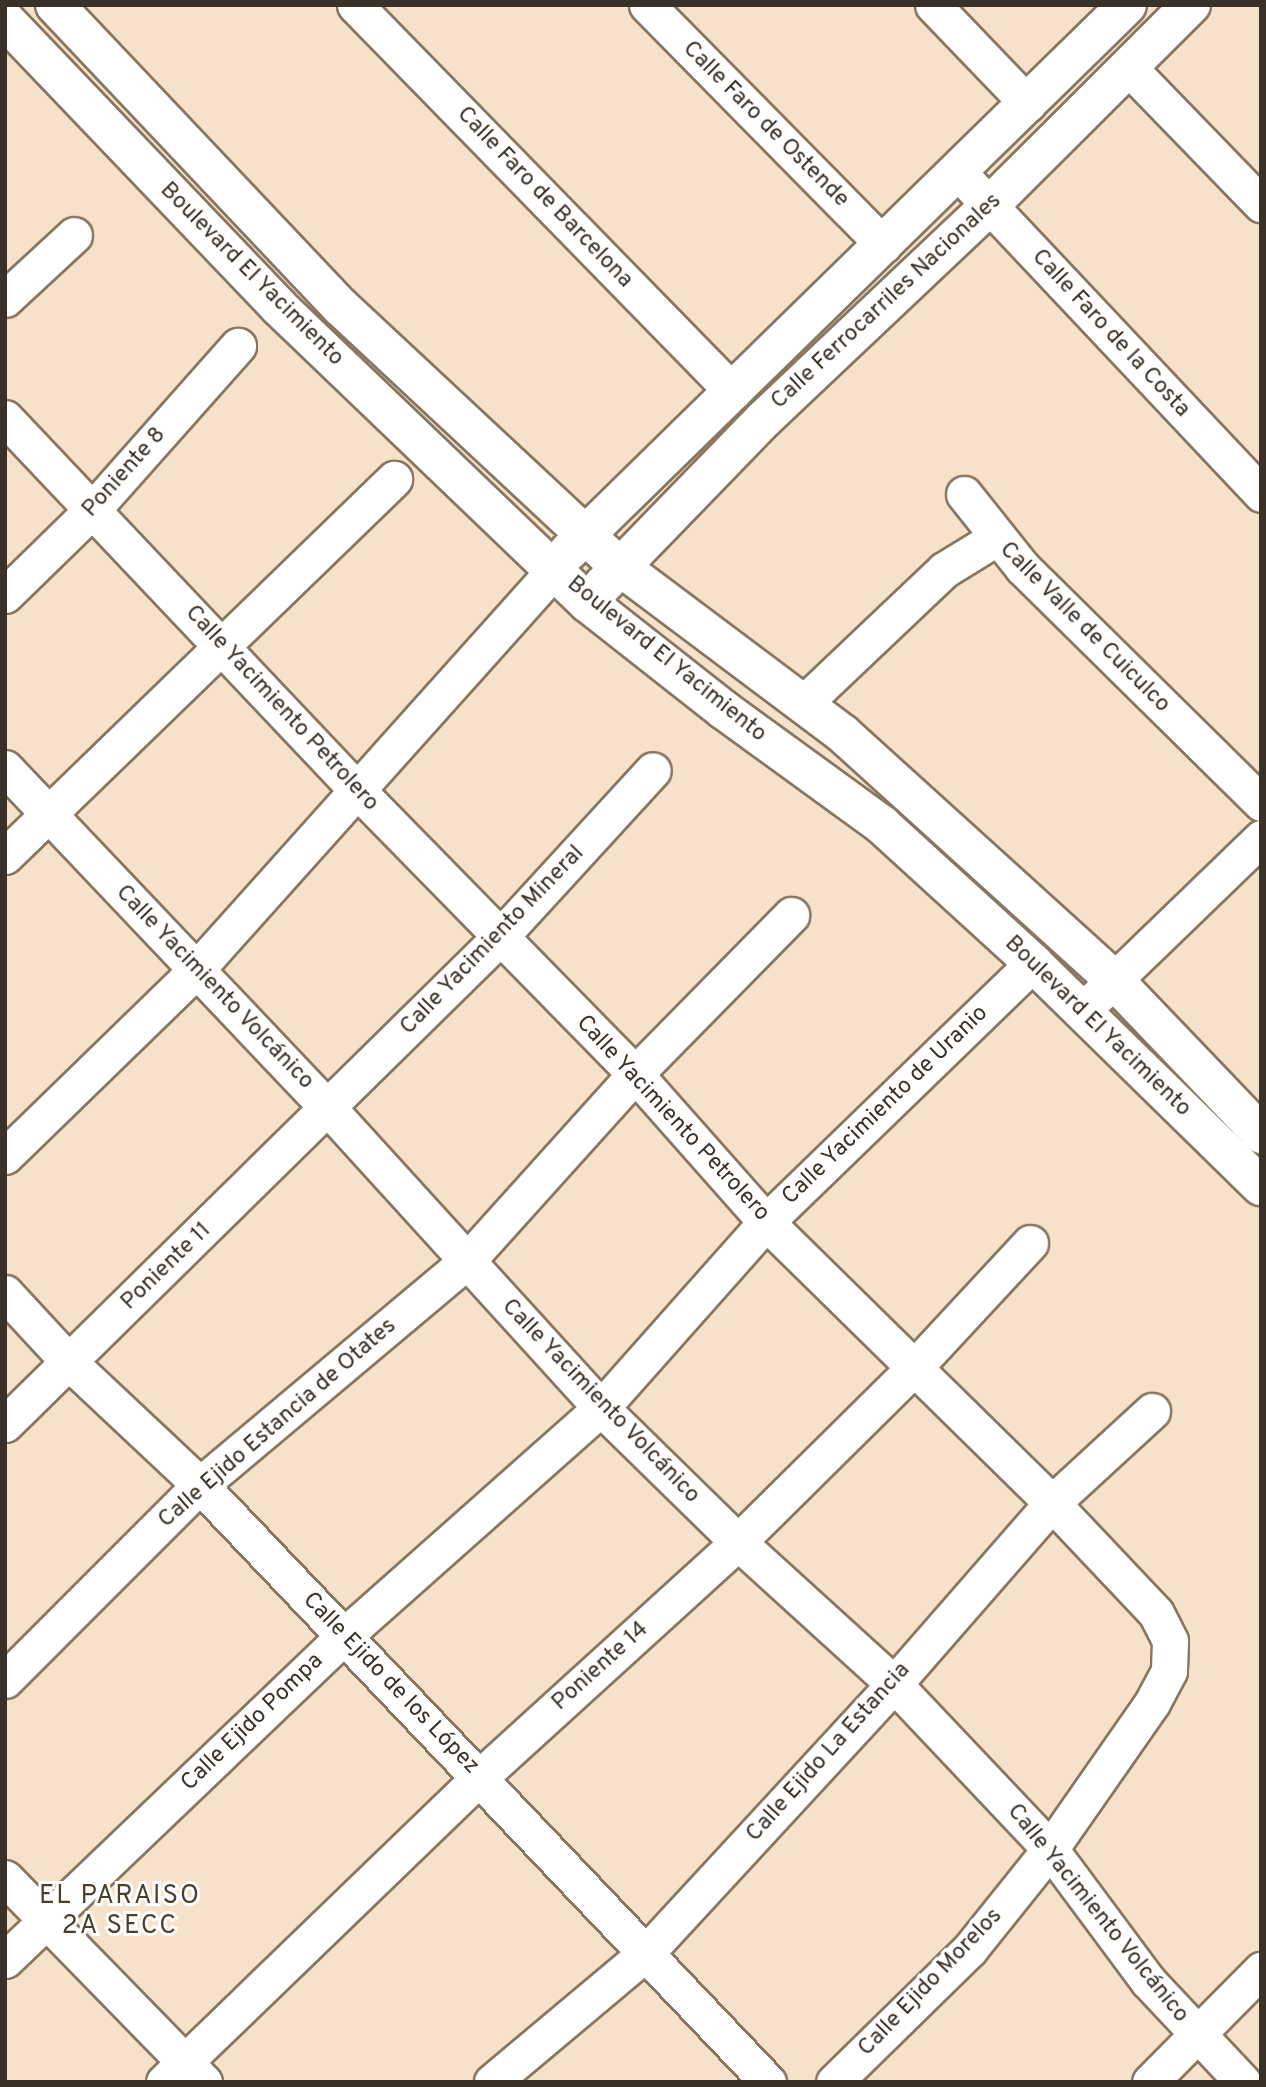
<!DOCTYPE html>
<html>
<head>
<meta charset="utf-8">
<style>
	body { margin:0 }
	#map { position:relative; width:1266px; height:2087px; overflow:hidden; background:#f6e2ca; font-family:Overpass,sans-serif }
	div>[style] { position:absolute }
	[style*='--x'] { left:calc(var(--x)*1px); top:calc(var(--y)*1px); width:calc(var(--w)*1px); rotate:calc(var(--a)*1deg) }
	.roads { filter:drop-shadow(2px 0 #887661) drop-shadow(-2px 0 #887661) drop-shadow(0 2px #887661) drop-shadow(0 -2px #887661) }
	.minor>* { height:35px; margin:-17.5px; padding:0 17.5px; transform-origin:17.5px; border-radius:17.5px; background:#fff }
	.tertiary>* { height:38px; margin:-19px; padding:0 19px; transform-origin:19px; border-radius:19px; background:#fff }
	span { translate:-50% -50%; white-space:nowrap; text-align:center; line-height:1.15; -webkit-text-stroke:6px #fff; paint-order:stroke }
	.street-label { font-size:23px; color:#393128 }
	.quarter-label { font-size:26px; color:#4d3d29; letter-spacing:2px }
	.frame { position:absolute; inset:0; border:7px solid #393128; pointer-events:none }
</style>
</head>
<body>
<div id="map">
	<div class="roads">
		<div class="minor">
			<i style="--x:355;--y:5;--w:541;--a:45.67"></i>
			<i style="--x:647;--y:5;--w:337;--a:45.4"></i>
			<i style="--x:933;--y:5;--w:137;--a:46.2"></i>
			<i style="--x:1129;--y:68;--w:190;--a:45.9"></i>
			<i style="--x:959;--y:173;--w:441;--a:46.7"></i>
			<i style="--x:5;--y:299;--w:94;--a:-42.8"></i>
			<i style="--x:5;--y:418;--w:511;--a:46.59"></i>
			<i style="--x:356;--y:789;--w:399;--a:45.6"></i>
			<i style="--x:635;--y:1074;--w:198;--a:48.5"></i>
			<i style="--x:766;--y:1222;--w:401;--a:44.5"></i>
			<i style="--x:1052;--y:1503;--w:151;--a:46.6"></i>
			<i style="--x:1156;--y:1613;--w:31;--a:63"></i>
			<i style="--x:1170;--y:1641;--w:30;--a:92"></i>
			<i style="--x:1169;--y:1671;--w:36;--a:118"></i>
			<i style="--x:1152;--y:1703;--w:178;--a:124.9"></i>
			<i style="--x:1050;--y:1849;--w:129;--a:128.7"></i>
			<i style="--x:969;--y:1950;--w:189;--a:135.6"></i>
			<i style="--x:964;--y:494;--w:93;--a:51.5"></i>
			<i style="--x:1022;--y:567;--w:336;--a:44.6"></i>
			<i style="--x:5;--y:595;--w:124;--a:-44.3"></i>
			<i style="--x:94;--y:508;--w:217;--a:-48.4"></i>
			<i style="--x:806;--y:701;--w:190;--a:-43.5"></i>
			<i style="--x:944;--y:570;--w:61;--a:-31.6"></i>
			<i style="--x:5;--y:768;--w:470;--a:46.5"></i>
			<i style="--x:329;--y:1109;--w:404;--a:47.7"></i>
			<i style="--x:601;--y:1408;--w:192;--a:44.4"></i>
			<i style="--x:738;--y:1542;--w:211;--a:42.3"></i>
			<i style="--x:894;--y:1684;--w:227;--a:46.6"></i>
			<i style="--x:1050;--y:1849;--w:164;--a:53.4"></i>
			<i style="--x:1148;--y:1981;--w:139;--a:46.8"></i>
			<i style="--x:5;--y:856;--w:542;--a:-44.1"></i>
			<i style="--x:1082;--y:1011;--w:249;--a:-44"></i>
			<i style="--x:5;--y:1156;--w:267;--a:-44.2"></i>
			<i style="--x:196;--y:970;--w:538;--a:-48.16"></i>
			<i style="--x:5;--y:1293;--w:94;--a:47.2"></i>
			<i style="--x:69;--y:1362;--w:180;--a:43.2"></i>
			<i style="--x:200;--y:1485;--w:824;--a:46.43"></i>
			<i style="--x:5;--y:1424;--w:694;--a:-44.53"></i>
			<i style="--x:500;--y:937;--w:226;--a:-47.5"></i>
			<i style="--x:5;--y:1680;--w:276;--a:-45"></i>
			<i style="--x:200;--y:1485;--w:347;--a:-40"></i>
			<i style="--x:466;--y:1262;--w:253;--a:-48"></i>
			<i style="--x:635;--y:1074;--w:223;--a:-45.5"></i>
			<i style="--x:5;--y:1878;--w:285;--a:45.7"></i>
			<i style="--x:5;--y:1960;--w:469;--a:-43.7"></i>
			<i style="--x:344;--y:1636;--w:344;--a:-41.6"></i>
			<i style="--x:601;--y:1408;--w:249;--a:-48.4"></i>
			<i style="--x:766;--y:1222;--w:372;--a:-44.1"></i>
			<i style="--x:164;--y:2082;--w:438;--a:-44"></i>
			<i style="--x:479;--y:1778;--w:350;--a:-42.3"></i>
			<i style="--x:738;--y:1542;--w:246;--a:-44.7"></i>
			<i style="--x:913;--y:1369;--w:172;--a:-47.1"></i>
			<i style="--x:492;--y:2082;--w:201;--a:-40"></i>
			<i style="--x:646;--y:1953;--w:366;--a:-47.3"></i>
			<i style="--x:894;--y:1684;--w:240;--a:-48.9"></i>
			<i style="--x:1052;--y:1503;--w:136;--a:-42.6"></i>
			<i style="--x:1150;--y:2082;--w:158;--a:-45.3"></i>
		</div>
		<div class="tertiary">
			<i style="--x:55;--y:5;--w:417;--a:46.6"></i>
			<i style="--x:342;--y:308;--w:377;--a:43"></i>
			<i style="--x:618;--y:565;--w:281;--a:36.9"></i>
			<i style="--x:843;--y:734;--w:366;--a:42.2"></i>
			<i style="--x:1114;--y:980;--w:213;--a:46.3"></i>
			<i style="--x:5;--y:20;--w:397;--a:46.3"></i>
			<i style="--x:279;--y:307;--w:428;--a:43.8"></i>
			<i style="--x:588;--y:603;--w:173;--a:38.2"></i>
			<i style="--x:724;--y:710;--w:195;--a:36"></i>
			<i style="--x:882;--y:825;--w:205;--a:42.4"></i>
			<i style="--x:1033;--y:963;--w:319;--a:44.4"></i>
			<i style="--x:568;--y:552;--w:782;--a:-44.38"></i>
			<i style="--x:603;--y:585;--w:231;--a:-45.9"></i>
			<i style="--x:764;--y:419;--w:311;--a:-43.4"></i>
			<i style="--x:990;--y:205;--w:284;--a:-44.9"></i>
		</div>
	</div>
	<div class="street-label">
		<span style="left:765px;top:125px;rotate:45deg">Calle Faro de Ostende</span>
		<span style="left:544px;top:198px;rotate:46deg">Calle Faro de Barcelona</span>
		<span style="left:251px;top:275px;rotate:45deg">Boulevard El Yacimiento</span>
		<span style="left:887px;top:302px;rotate:-43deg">Calle Ferrocarriles Nacionales</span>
		<span style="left:1110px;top:334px;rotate:47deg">Calle Faro de la Costa</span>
		<span style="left:125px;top:473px;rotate:-48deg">Poniente 8</span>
		<span style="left:1084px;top:628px;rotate:45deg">Calle Valle de Cuiculco</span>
		<span style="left:666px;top:660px;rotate:39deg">Boulevard El Yacimiento</span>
		<span style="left:281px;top:709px;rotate:47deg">Calle Yacimiento Petrolero</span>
		<span style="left:493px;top:941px;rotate:-46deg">Calle Yacimiento Mineral</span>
		<span style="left:214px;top:988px;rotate:46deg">Calle Yacimiento Volcánico</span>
		<span style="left:1097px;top:1027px;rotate:44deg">Boulevard El Yacimiento</span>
		<span style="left:886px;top:1106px;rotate:-44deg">Calle Yacimiento de Uranio</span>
		<span style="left:672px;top:1119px;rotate:47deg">Calle Yacimiento Petrolero</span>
		<span style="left:167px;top:1267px;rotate:-44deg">Poniente 11</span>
		<span style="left:600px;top:1402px;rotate:46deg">Calle Yacimiento Volcánico</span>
		<span style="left:278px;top:1424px;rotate:-41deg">Calle Ejido Estancia de Otates</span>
		<span style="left:601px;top:1667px;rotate:-42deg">Poniente 14</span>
		<span style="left:390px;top:1684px;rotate:46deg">Calle Ejido de los López</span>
		<span style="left:253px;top:1723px;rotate:-44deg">Calle Ejido Pompa</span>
		<span style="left:829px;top:1753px;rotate:-48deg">Calle Ejido La Estancia</span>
		<span style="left:1097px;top:1914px;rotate:51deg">Calle Yacimiento Volcánico</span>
		<span style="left:931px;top:1983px;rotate:-46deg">Calle Ejido Morelos</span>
	</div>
	<div class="quarter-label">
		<span style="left:120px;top:1912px">EL PARAISO<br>2A SECC</span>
	</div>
	<div class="frame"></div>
</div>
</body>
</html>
